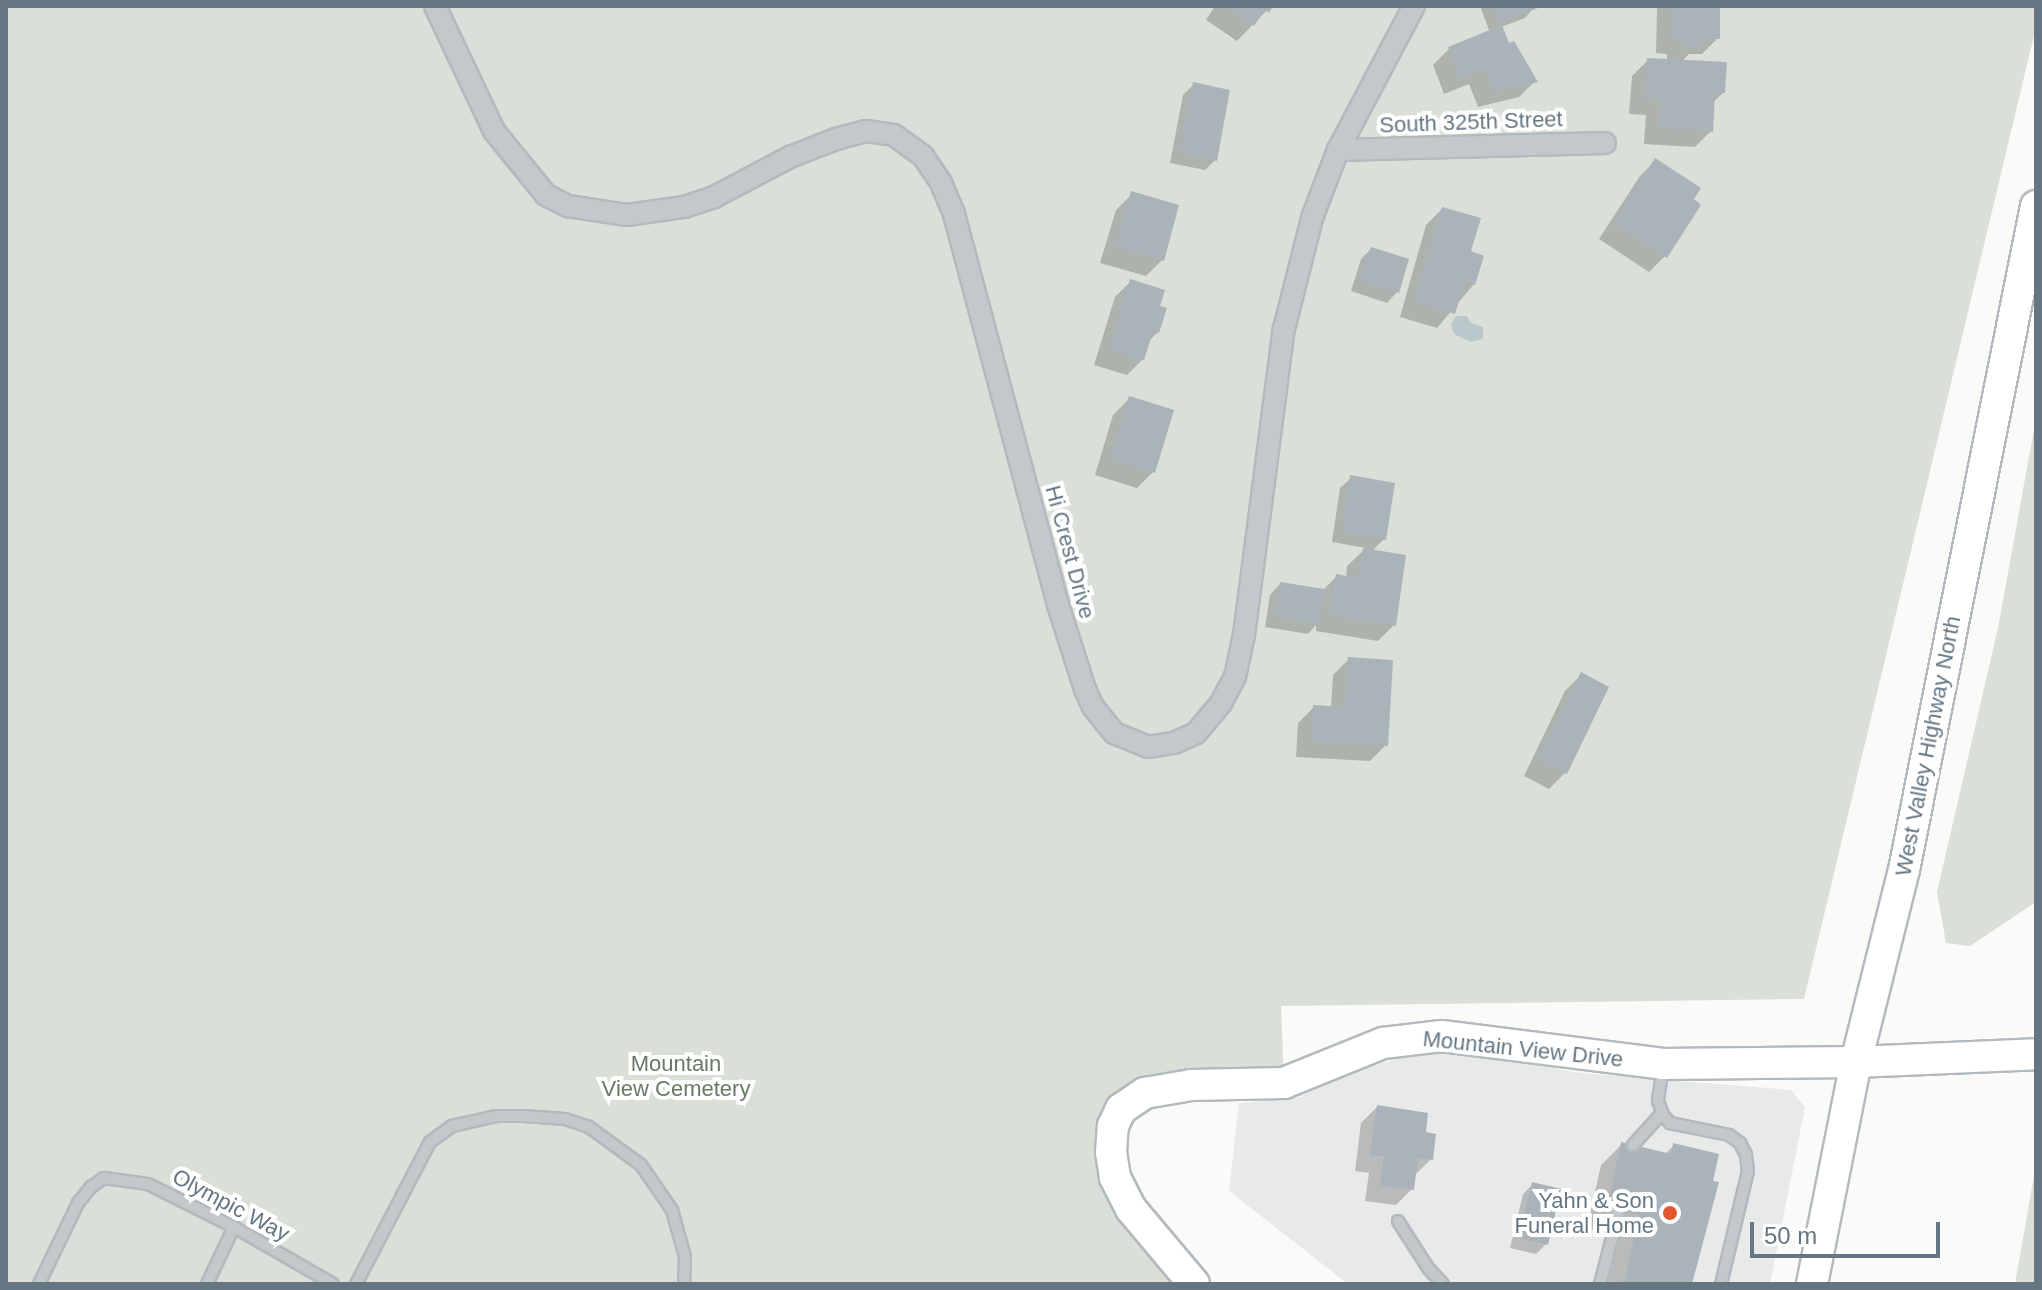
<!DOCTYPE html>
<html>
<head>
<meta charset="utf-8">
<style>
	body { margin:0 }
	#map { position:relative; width:2042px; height:1290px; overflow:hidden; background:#fafaf8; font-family:Arial,sans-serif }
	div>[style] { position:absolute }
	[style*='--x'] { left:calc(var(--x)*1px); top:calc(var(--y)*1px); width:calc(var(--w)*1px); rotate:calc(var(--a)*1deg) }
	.built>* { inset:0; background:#e8e9e9 }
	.green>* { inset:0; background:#dadfd7 }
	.water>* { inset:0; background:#bbc7cb }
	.shadow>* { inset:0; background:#0003 }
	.building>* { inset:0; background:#aab3b9 }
	.roads { filter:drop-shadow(2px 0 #b3babf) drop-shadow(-2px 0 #b3babf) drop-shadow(0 2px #b3babf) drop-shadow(0 -2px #b3babf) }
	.lane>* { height:10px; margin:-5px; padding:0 5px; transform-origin:5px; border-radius:5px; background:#c3c8cc }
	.street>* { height:20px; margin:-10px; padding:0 10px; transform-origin:10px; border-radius:10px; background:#c3c8cc }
	.secondary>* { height:30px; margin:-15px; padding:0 15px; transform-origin:15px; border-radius:15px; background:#fff }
	.dots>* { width:22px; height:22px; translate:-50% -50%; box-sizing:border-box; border:4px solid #fff; border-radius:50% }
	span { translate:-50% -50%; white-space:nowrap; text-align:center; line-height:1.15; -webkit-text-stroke:8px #fff; paint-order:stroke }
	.street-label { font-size:22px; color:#657683 }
	.park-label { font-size:22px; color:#687a64 }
	.poi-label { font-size:22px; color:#657683 }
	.right { translate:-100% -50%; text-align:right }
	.frame { position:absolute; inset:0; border:8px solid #657683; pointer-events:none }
	.scale { position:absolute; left:1750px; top:1222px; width:190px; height:36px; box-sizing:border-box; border:4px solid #657683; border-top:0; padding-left:10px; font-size:24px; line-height:28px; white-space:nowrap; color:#657683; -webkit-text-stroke:6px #fff; paint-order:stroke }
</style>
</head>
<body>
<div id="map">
	<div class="built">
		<i style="clip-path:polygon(1416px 1053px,1480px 1055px,1581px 1073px,1791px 1090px,1805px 1107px,1770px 1284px,1348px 1284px,1229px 1191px,1239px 1103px,1297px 1098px,1347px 1074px)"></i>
	</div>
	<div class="green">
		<i style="clip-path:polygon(6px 6px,2036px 6px,2036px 27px,1804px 999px,1281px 1006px,1284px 1083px,1145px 1093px,1111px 1152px,1194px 1284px,6px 1284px)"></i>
		<i style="clip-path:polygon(2036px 418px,2036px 902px,1970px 946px,1946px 943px,1937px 892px,1998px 628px)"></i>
		<i style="clip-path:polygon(2036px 1163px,2036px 1284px,2015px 1284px,2036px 1164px)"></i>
	</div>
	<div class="water">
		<i style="clip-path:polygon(1456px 316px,1467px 316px,1471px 323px,1483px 327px,1483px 339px,1471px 342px,1454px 334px,1451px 325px)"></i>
	</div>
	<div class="shadow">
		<i style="clip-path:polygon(1215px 6px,1271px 6px,1237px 41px,1206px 20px)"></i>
		<i style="clip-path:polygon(1480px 6px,1535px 6px,1525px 18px,1501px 27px,1508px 46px,1535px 81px,1519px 97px,1478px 107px,1469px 84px,1444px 94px,1433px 65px,1449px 49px,1490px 33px)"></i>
		<i style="clip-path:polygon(1657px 6px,1718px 6px,1718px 38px,1702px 54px,1689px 54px,1681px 62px,1723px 93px,1712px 103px,1711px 131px,1695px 147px,1644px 144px,1646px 115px,1629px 114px,1632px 76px,1648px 60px,1667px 61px,1667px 54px,1656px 53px)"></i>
		<i style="clip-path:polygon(1193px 85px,1215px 160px,1205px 170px,1170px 163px,1183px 95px)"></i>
		<i style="clip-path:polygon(1655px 161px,1665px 256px,1649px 272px,1599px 239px,1640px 176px)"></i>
		<i style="clip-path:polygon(1132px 194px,1162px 260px,1146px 276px,1100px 263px,1116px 210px)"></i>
		<i style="clip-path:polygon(1442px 209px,1468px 253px,1474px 284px,1437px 328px,1400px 317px,1426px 225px)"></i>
		<i style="clip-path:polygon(1371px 249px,1397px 292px,1387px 303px,1351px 291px,1361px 259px)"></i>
		<i style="clip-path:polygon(1131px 281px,1158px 308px,1158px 332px,1148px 342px,1143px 359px,1127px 375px,1094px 365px,1115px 297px)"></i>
		<i style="clip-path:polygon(1129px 399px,1153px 472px,1137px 488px,1095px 475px,1113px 415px)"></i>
		<i style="clip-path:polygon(1351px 478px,1384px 539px,1371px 552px,1394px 625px,1378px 641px,1316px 631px,1316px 625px,1308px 634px,1265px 627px,1270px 595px,1280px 584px,1322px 591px,1337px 576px,1346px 578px,1347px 566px,1366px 548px,1332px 542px,1340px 488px)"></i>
		<i style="clip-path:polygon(1349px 659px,1386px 745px,1370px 761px,1296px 757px,1298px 723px,1314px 707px,1331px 708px,1333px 675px)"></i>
		<i style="clip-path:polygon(1581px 675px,1607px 688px,1565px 773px,1549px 789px,1524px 776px,1565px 691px)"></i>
		<i style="clip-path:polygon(1377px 1107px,1424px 1134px,1431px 1159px,1415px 1175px,1412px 1189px,1396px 1205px,1365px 1201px,1369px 1173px,1355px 1171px,1361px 1123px)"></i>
		<i style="clip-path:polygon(1622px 1144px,1665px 1154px,1674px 1145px,1691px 1284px,1608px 1284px,1619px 1236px,1587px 1228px,1601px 1165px)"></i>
		<i style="clip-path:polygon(1533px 1184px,1546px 1244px,1536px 1254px,1510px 1248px,1523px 1194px)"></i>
	</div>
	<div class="building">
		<i style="clip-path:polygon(1223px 6px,1273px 6px,1269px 13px,1265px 10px,1254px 26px)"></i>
		<i style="clip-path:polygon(1494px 6px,1543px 6px,1500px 23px)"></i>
		<i style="clip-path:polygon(1672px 6px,1720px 6px,1720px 39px,1699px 39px,1699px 47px,1682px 47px,1682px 39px,1671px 38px)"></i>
		<i style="clip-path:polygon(1502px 25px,1509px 43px,1514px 41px,1538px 82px,1494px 92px,1485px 69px,1460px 79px,1448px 47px)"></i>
		<i style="clip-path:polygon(1647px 58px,1727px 62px,1725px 93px,1715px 93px,1713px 132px,1659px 128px,1661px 100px,1644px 99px)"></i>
		<i style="clip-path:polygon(1193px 82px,1230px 90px,1217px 161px,1179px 153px)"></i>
		<i style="clip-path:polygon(1655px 158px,1701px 188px,1694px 199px,1701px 205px,1667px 258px,1613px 223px)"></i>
		<i style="clip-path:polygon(1131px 191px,1179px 205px,1164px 261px,1115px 247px)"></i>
		<i style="clip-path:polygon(1442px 207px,1481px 218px,1471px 251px,1484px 256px,1475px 285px,1465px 281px,1455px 314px,1414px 301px)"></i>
		<i style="clip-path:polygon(1371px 247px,1409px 259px,1399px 293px,1360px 281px)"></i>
		<i style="clip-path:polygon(1130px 279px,1165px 290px,1160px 306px,1167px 308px,1159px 333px,1153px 331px,1144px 360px,1109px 349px)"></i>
		<i style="clip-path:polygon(1129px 396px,1174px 410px,1155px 473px,1110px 459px)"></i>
		<i style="clip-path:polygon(1350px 475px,1395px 483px,1386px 540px,1342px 532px)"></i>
		<i style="clip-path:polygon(1363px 548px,1406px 555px,1396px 626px,1330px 616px,1336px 574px,1358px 578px)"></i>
		<i style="clip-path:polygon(1280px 582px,1325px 589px,1320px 624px,1275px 617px)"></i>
		<i style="clip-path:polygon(1348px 657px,1393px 660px,1388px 746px,1311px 742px,1313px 705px,1345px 707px)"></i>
		<i style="clip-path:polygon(1581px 672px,1609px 687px,1567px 774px,1538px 759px)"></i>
		<i style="clip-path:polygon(1377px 1105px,1428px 1113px,1426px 1132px,1436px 1134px,1433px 1160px,1418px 1158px,1414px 1190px,1380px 1185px,1384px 1157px,1370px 1155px)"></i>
		<i style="clip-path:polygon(1621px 1142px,1671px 1154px,1673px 1143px,1719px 1154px,1713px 1181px,1719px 1182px,1692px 1284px,1624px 1284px,1639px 1215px,1607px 1208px)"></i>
		<i style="clip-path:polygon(1532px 1182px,1561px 1189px,1548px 1245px,1519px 1238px)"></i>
	</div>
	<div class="roads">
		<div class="lane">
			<i style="--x:1663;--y:1068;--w:33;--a:99"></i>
			<i style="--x:1658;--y:1101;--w:15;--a:70"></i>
			<i style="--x:1663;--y:1115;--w:11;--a:49"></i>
			<i style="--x:1670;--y:1123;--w:60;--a:11.5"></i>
			<i style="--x:1729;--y:1135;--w:14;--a:36"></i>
			<i style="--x:1740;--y:1143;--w:13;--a:63"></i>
			<i style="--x:1746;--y:1155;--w:16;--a:83"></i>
			<i style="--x:1748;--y:1171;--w:116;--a:103.4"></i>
			<i style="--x:1633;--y:1145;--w:43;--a:-47.8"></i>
			<i style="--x:1398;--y:1221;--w:56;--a:57.4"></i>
			<i style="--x:1428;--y:1268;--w:22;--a:47"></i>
			<i style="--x:39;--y:1284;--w:90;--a:-64.3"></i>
			<i style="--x:78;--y:1203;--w:21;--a:-51"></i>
			<i style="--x:91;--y:1187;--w:16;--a:-35"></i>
			<i style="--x:104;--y:1178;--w:44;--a:7.8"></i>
			<i style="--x:148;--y:1184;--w:96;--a:26.6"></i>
			<i style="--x:234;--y:1227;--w:114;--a:29.9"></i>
			<i style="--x:207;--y:1284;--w:63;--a:-64.7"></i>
			<i style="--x:356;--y:1284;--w:160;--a:-62.5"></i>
			<i style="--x:430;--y:1142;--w:27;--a:-36"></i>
			<i style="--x:452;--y:1126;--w:45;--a:-12.8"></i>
			<i style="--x:496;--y:1116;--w:28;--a:0"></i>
			<i style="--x:524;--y:1116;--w:41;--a:4.2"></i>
			<i style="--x:565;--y:1119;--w:25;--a:18"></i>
			<i style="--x:589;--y:1127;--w:64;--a:36.2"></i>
			<i style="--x:641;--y:1165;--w:55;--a:55.4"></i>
			<i style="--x:672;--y:1210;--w:49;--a:74.5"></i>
			<i style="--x:685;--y:1257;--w:27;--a:92"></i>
			<i style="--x:1600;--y:1284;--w:76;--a:-75.6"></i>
		</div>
		<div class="street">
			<i style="--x:435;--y:6;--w:138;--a:64.7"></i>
			<i style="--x:494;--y:131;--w:82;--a:50.9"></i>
			<i style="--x:546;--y:195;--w:25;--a:27"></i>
			<i style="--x:568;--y:206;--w:60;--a:8.7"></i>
			<i style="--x:627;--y:215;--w:58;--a:-8"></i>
			<i style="--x:684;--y:207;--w:32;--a:-18"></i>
			<i style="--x:714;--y:197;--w:86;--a:-27.8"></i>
			<i style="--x:790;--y:157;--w:49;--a:-21.4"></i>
			<i style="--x:836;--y:139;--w:31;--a:-15"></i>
			<i style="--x:866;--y:131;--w:28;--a:8"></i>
			<i style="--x:894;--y:135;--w:36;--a:36"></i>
			<i style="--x:923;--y:156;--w:32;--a:56"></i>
			<i style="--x:941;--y:183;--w:34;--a:67"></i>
			<i style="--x:954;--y:214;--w:405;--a:75.1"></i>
			<i style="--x:1058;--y:605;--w:88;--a:72.2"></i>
			<i style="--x:1085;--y:689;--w:20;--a:66"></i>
			<i style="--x:1093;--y:707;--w:33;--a:51"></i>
			<i style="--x:1114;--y:733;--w:37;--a:22"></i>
			<i style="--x:1148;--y:747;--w:26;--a:-9"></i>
			<i style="--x:1174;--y:743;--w:24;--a:-24"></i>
			<i style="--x:1196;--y:733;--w:39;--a:-50"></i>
			<i style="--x:1221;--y:703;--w:30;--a:-62"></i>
			<i style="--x:1235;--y:677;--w:43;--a:-77.9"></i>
			<i style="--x:1244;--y:635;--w:309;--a:-82.6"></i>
			<i style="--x:1284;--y:329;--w:114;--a:-75.8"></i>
			<i style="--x:1312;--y:218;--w:73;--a:-69.1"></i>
			<i style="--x:1338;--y:150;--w:163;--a:-62.2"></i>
			<i style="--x:1338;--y:150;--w:267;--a:-1.5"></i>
		</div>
		<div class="secondary">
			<i style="--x:1194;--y:1284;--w:98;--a:-130"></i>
			<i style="--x:1131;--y:1209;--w:36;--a:-117"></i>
			<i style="--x:1115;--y:1177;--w:25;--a:-99"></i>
			<i style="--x:1111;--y:1152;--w:26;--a:-86"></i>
			<i style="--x:1113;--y:1126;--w:19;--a:-65"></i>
			<i style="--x:1121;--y:1109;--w:29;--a:-34"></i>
			<i style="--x:1145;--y:1093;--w:47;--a:-9.9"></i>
			<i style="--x:1191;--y:1085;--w:93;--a:-1.2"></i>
			<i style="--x:1284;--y:1083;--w:107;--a:-22"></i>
			<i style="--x:1383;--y:1043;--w:59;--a:-6.8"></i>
			<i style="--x:1442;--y:1036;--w:223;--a:7.2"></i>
			<i style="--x:1663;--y:1064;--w:193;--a:-0.6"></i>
			<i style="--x:1856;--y:1062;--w:180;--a:-2.5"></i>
			<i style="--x:1812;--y:1284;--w:226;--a:-78.8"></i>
			<i style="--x:1856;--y:1062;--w:198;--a:-76"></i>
			<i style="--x:1904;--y:870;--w:677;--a:-78.76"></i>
		</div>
	</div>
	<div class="dots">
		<i style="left:1670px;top:1213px;background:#e4572e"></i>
	</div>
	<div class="street-label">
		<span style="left:1471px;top:122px;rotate:-2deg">South 325th Street</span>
		<span style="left:1070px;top:552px;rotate:75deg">Hi Crest Drive</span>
		<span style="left:1928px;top:746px;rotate:-79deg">West Valley Highway North</span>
		<span style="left:1523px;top:1049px;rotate:6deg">Mountain View Drive</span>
		<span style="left:231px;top:1205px;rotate:28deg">Olympic Way</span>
	</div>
	<div class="park-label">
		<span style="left:676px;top:1076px">Mountain<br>View Cemetery</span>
	</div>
	<div class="poi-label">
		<span class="right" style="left:1654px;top:1213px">Yahn &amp; Son<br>Funeral Home</span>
	</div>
	<div class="frame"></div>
	<div class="scale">50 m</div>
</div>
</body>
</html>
